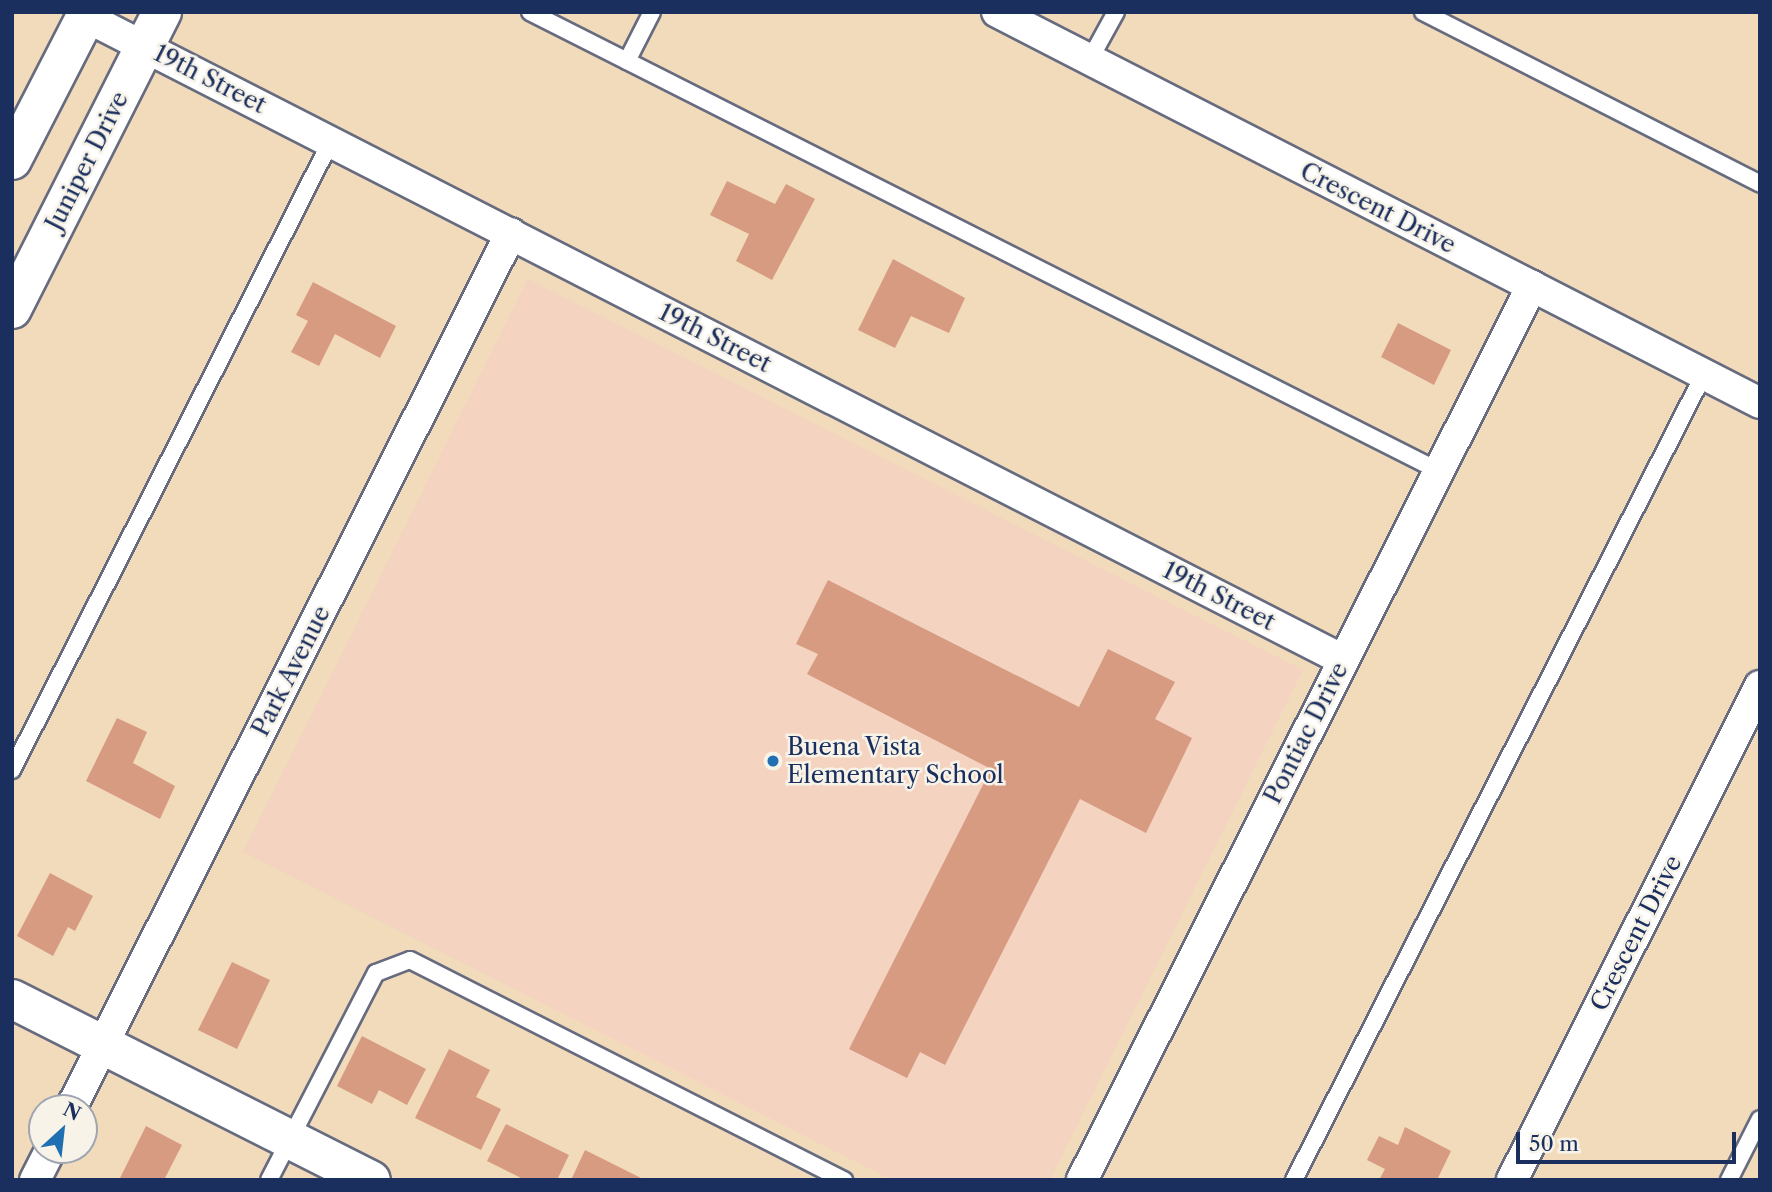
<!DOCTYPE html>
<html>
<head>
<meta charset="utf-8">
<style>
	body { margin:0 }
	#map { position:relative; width:1772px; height:1192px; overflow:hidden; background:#f2dbbb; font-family:"Libre Caslon Text",serif }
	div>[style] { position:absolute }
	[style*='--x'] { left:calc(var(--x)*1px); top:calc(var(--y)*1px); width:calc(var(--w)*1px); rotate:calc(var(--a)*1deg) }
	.built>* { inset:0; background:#f4d3c0 }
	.building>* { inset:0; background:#d79b82 }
	.roads { filter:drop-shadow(2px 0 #666b7f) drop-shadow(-2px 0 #666b7f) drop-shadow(0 2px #666b7f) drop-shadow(0 -2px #666b7f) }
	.lane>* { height:16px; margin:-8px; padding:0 8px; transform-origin:8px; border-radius:8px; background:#fff }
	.street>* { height:30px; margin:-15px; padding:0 15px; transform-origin:15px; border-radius:15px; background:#fff }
	.secondary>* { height:38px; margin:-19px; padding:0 19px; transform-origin:19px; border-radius:19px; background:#fff }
	.dots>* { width:19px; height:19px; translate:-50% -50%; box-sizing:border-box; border:4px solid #f7f3e8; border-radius:50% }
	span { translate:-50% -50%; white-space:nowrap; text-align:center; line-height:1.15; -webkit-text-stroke:5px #f7f3e8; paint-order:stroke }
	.street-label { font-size:24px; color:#1b2f5e }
	.poi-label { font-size:24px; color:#1b2f5e }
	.left { translate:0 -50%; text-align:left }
	.frame { position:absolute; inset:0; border:14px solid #1b2f5e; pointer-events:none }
	.north { position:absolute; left:28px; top:1094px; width:70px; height:70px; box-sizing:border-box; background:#f7f3e8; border:2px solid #9fa5b1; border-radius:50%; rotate:27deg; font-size:19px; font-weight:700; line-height:28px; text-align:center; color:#1b2f5e }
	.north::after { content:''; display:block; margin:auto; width:24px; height:32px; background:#1f6fb2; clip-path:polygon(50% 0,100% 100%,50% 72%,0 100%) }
	.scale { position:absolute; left:1516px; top:1132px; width:220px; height:32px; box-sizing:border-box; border:4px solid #1b2f5e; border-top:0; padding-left:9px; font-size:21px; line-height:24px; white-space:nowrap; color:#1b2f5e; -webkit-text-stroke:5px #f7f3e8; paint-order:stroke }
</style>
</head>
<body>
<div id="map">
	<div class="built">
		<i style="clip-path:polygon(528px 279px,1303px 670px,1050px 1180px,892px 1180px,243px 852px)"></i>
	</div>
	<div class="building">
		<i style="clip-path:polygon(727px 181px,775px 204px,786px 184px,815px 199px,772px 280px,736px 261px,749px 234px,710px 215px)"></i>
		<i style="clip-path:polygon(893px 259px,965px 298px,949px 333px,911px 316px,895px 348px,858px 330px)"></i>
		<i style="clip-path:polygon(313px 282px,396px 326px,380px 358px,335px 334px,319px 366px,291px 352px,308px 321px,296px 315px)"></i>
		<i style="clip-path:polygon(1398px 323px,1451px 350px,1434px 385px,1381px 357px)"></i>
		<i style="clip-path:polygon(828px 580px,1079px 707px,1108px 649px,1175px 682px,1155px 719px,1192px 738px,1146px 833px,1080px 799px,945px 1065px,920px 1052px,907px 1078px,849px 1049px,991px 769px,807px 674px,818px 654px,796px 644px)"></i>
		<i style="clip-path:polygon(117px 718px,147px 732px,133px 763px,175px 786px,160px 819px,86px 781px)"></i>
		<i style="clip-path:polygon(50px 873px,93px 896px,75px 931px,68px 927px,53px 956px,17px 936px)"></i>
		<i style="clip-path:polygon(232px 962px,270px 980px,237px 1049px,198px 1030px)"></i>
		<i style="clip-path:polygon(362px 1036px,426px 1069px,407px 1105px,379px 1090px,372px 1104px,337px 1086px)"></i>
		<i style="clip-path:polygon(449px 1049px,490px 1070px,476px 1097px,501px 1109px,481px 1150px,415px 1118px)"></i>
		<i style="clip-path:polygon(506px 1124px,569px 1155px,557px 1180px,525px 1180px,487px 1161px)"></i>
		<i style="clip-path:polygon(146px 1126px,182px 1145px,164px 1180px,119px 1180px)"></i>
		<i style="clip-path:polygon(1405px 1127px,1451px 1151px,1437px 1180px,1379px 1180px,1385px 1169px,1367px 1160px,1379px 1136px,1398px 1145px)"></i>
		<i style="clip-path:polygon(585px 1150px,645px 1180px,571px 1180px)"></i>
	</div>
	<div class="roads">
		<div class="lane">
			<i style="--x:530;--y:12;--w:1018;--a:26.79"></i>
			<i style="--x:1423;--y:12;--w:378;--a:27"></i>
			<i style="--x:627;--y:61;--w:55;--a:-63"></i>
			<i style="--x:1089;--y:61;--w:56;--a:-61.1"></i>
			<i style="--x:12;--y:770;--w:705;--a:-63.11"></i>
			<i style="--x:269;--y:1180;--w:233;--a:-62.7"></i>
			<i style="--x:376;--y:973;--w:36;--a:-21"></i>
			<i style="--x:410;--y:960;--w:487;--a:26.9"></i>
			<i style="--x:1294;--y:1180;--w:904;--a:-63.04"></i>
			<i style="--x:1729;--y:1180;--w:68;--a:-63.1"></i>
		</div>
		<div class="street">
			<i style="--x:997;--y:12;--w:857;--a:27.13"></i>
			<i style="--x:86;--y:17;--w:1412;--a:27.09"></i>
			<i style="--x:71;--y:1108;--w:979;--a:-63.3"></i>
			<i style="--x:35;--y:1180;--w:34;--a:-63"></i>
			<i style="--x:1082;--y:1180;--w:1001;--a:-63.28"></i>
			<i style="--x:1512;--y:1180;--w:553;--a:-63.34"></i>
		</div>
		<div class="secondary">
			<i style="--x:12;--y:160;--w:166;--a:-62.8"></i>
			<i style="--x:12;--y:309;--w:333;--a:-63.2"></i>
			<i style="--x:12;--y:999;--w:402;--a:26.8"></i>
		</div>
	</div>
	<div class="dots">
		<i style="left:773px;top:761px;background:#1f6fb2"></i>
	</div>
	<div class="street-label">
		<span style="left:210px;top:79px;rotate:27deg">19th Street</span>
		<span style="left:87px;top:161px;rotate:-63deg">Juniper Drive</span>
		<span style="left:1378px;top:208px;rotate:27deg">Crescent Drive</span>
		<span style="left:715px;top:338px;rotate:27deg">19th Street</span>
		<span style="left:1219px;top:596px;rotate:27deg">19th Street</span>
		<span style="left:291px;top:671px;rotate:-63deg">Park Avenue</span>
		<span style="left:1306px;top:733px;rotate:-63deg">Pontiac Drive</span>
		<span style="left:1636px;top:933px;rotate:-63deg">Crescent Drive</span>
	</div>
	<div class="poi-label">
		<span class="left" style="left:787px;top:761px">Buena Vista<br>Elementary School</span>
	</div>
	<div class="frame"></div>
	<div class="north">N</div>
	<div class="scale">50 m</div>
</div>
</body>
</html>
